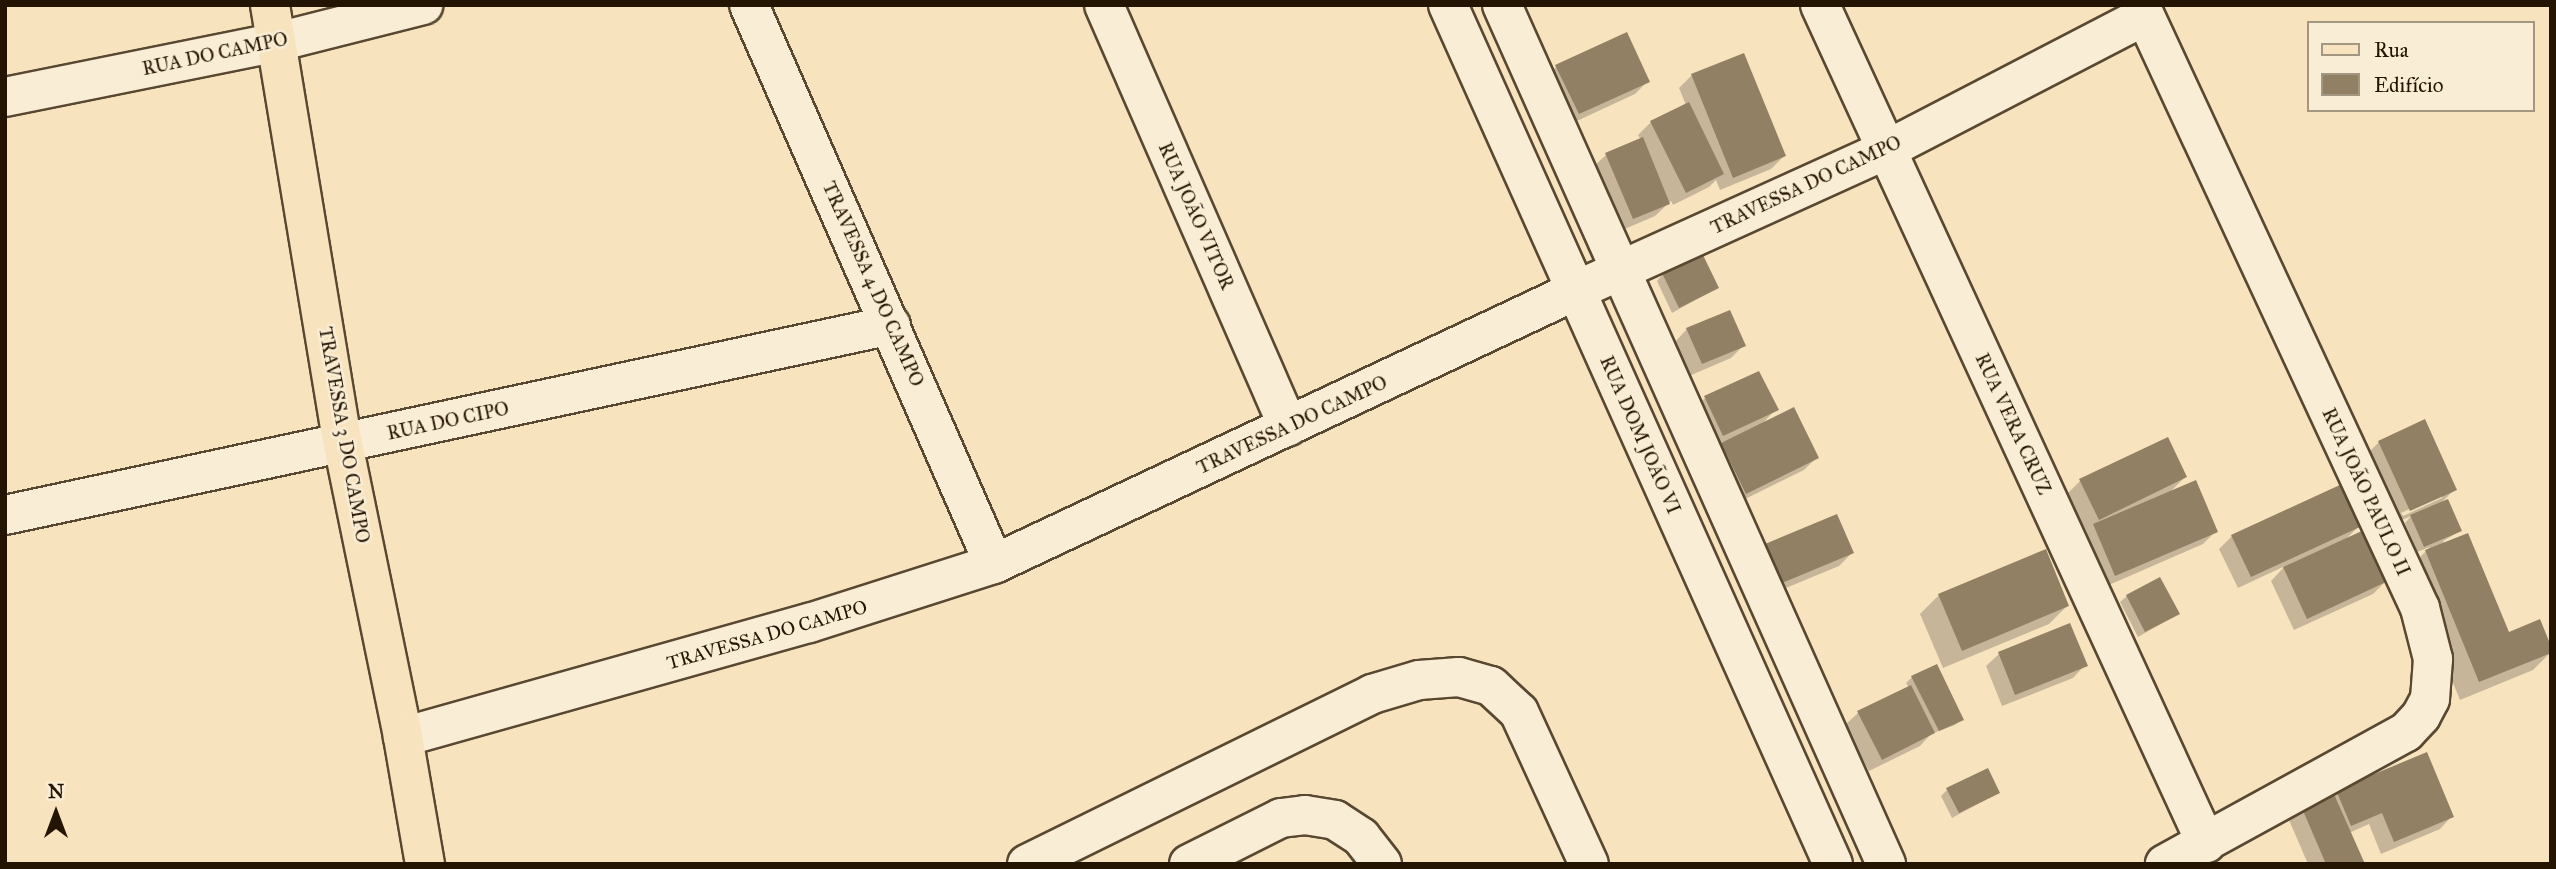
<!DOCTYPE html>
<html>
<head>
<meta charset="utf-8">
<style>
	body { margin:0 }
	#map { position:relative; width:2556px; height:869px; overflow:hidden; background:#f8e3bf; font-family:"IM FELL Great Primer",serif }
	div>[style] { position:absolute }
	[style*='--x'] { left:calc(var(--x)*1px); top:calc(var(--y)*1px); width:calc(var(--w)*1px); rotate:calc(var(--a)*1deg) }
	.shadow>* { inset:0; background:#0003 }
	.building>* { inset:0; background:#928064 }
	.roads { filter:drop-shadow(2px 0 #594831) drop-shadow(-2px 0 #594831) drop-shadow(0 2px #594831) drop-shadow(0 -2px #594831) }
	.minor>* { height:38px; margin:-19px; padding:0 19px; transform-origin:19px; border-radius:19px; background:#faedd5 }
	.major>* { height:38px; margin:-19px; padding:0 19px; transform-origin:19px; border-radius:19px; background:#f8e3bf }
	span { translate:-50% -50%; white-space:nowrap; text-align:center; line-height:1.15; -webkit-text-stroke:5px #faedd5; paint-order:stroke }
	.street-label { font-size:19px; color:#241502 }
	.frame { position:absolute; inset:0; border:7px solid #241502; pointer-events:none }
	.legend { position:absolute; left:2307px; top:21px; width:228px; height:91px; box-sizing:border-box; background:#faedd5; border:2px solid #a49781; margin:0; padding:9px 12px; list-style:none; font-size:21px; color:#241502 }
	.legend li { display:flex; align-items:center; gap:14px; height:35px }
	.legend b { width:35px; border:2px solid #a49781 }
	.north { position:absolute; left:21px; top:778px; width:70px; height:70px; -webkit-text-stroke:5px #faedd5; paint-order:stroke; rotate:0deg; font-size:19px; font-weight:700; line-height:28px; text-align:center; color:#241502 }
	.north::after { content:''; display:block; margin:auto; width:24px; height:32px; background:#241502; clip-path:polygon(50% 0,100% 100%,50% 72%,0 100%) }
</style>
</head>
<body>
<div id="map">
	<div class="shadow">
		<i style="clip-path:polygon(1557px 66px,1648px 81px,1635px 94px,1566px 126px,1544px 79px)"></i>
		<i style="clip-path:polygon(1692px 75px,1784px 156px,1771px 169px,1720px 190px,1716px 180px,1709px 187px,1673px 205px,1671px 201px,1655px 216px,1620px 231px,1593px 167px,1606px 155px,1641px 140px,1638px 135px,1651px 122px,1686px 105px,1679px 88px)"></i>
		<i style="clip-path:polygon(1663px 274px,1717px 288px,1672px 313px,1657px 281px)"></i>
		<i style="clip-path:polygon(1687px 329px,1744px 345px,1731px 358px,1689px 376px,1675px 342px)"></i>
		<i style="clip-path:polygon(1705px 398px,1776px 409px,1763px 423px,1817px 457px,1804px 470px,1733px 505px,1709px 457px,1725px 441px,1710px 448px,1693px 410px)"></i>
		<i style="clip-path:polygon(evenodd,2379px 442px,2455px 489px,2440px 504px,2460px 531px,2443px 541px,2445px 544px,2508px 634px,2551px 652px,2533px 670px,2460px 700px,2407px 570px,2430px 547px,2417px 552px,2405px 523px,2411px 516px,2397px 522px,2366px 455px,2379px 442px,2442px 494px,2442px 498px,2403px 516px,2401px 513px,2442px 494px)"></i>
		<i style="clip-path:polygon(2185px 477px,2169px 493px,2216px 531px,2203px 544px,2102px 588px,2081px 539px,2087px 533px,2067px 494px,2080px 481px)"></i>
		<i style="clip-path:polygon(2360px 525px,2345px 540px,2386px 581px,2373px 594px,2294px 630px,2271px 581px,2285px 566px,2238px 588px,2219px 549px,2232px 536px)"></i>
		<i style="clip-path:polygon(1766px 546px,1852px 553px,1839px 566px,1769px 595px,1753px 558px)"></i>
		<i style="clip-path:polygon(1939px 595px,2067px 606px,2049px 624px,1943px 668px,1920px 614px)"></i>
		<i style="clip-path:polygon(2127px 596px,2178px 614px,2138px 637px,2120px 602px)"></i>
		<i style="clip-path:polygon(1999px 654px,2085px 665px,2073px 678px,2002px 706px,1986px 666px)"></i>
		<i style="clip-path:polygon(1912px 677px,1962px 719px,1955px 725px,1931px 734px,1920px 746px,1869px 771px,1845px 725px,1858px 713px,1909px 688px,1906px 683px)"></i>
		<i style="clip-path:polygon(1947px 790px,1998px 793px,1952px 818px,1941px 796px)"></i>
		<i style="clip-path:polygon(2337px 791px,2452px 816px,2440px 829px,2381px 854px,2369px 824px,2349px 833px,2363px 864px,2308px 864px,2289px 820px,2302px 808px)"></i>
	</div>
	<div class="building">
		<i style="clip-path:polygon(1627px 32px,1650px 82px,1579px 114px,1555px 65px)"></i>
		<i style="clip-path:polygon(1744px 53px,1786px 156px,1733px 178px,1691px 74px)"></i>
		<i style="clip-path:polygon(1689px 102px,1724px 174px,1686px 193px,1650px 121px)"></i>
		<i style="clip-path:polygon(1643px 137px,1670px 204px,1633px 219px,1605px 153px)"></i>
		<i style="clip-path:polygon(1702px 253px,1719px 288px,1679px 308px,1662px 273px)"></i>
		<i style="clip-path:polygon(1730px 310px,1746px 346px,1702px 364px,1686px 328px)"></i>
		<i style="clip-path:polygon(1759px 371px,1779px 410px,1723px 436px,1704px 396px)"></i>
		<i style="clip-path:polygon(1794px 407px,1819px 458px,1746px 494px,1721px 443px)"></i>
		<i style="clip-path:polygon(2425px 419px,2457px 490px,2410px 511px,2378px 441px)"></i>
		<i style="clip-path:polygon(2168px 437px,2187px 477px,2099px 520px,2079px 479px)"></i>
		<i style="clip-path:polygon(2196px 480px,2218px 532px,2115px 576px,2093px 524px)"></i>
		<i style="clip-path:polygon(2342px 484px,2362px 526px,2251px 577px,2231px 535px)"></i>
		<i style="clip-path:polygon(2448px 499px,2462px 531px,2424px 547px,2410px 515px)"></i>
		<i style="clip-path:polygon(1837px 514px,1854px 553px,1782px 583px,1765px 544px)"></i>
		<i style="clip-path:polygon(2364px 530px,2388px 581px,2307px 619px,2283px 567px)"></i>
		<i style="clip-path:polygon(2468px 533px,2509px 632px,2540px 619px,2551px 646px,2551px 653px,2479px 682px,2425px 550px)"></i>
		<i style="clip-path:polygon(2046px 549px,2069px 606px,1962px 651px,1938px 594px)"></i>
		<i style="clip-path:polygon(2160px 577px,2180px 614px,2145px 632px,2126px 595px)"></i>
		<i style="clip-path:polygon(2070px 623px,2088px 666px,2015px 695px,1998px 652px)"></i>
		<i style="clip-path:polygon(1937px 664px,1964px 720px,1939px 731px,1911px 676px)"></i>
		<i style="clip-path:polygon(1911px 685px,1935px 733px,1882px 760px,1857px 711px)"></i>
		<i style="clip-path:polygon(2427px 752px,2454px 817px,2394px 842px,2382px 813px,2351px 826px,2336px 790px)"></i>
		<i style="clip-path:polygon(1988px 768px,2000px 793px,1959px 813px,1946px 788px)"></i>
		<i style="clip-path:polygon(2333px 792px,2365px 864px,2326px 864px,2301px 806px)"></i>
	</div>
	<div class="roads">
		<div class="minor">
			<i style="--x:749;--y:5;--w:610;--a:66.33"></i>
			<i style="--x:1104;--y:5;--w:460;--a:66.4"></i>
			<i style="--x:1448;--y:5;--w:941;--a:65.86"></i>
			<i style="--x:1502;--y:5;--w:941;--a:65.91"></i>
			<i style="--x:1820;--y:5;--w:923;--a:65.27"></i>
			<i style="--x:2140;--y:5;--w:665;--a:65.09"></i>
			<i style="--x:2420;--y:608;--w:53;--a:75.7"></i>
			<i style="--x:2433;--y:659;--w:40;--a:94.3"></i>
			<i style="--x:2430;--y:699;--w:19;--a:118"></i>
			<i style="--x:2421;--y:716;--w:22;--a:133"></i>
			<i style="--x:2406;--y:732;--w:275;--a:151.3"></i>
			<i style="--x:5;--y:97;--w:278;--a:-11.4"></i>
			<i style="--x:277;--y:42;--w:151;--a:-14.2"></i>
			<i style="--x:5;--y:515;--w:906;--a:-12.1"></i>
			<i style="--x:403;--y:737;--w:422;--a:-15.7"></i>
			<i style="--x:809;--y:623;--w:194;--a:-17.7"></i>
			<i style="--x:994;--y:564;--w:642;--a:-25.17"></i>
			<i style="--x:1575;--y:291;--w:341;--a:-24.4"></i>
			<i style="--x:1886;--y:150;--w:291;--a:-27.4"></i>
			<i style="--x:1027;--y:864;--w:385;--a:-26.2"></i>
			<i style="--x:1372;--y:694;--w:49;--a:-16.6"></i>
			<i style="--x:1419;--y:680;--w:40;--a:-4.3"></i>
			<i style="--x:1459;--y:677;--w:33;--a:16"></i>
			<i style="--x:1491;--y:686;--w:38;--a:43"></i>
			<i style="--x:1519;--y:712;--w:167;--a:65.3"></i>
			<i style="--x:1189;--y:864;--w:103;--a:-26.6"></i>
			<i style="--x:1281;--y:818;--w:24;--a:-7"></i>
			<i style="--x:1305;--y:815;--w:30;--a:9"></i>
			<i style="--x:1335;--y:820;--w:31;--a:33"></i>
			<i style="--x:1361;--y:837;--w:34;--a:52"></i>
		</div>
		<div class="major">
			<i style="--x:270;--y:5;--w:445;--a:80.6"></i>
			<i style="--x:343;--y:444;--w:299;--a:78.4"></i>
			<i style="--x:403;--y:737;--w:129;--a:80.2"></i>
		</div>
	</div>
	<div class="street-label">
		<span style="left:215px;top:54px;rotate:-12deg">RUA DO CAMPO</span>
		<span style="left:1806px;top:185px;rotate:-25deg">TRAVESSA DO CAMPO</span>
		<span style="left:1196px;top:216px;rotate:66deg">RUA JOÃO VITOR</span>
		<span style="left:873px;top:284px;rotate:66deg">TRAVESSA 4 DO CAMPO</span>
		<span style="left:448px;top:421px;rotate:-12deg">RUA DO CIPO</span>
		<span style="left:2013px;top:424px;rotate:65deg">RUA VERA CRUZ</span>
		<span style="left:1292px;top:425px;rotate:-25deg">TRAVESSA DO CAMPO</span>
		<span style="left:344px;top:435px;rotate:80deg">TRAVESSA 3 DO CAMPO</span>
		<span style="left:1640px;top:435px;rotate:66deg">RUA DOM JOÃO VI</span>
		<span style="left:2366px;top:492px;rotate:65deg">RUA JOÃO PAULO II</span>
		<span style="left:767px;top:635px;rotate:-16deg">TRAVESSA DO CAMPO</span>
	</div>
	<div class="frame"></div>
	<ul class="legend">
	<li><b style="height:9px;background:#f8e3bf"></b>Rua</li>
	<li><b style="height:19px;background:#928064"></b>Edifício</li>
	</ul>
	<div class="north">N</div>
</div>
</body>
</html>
